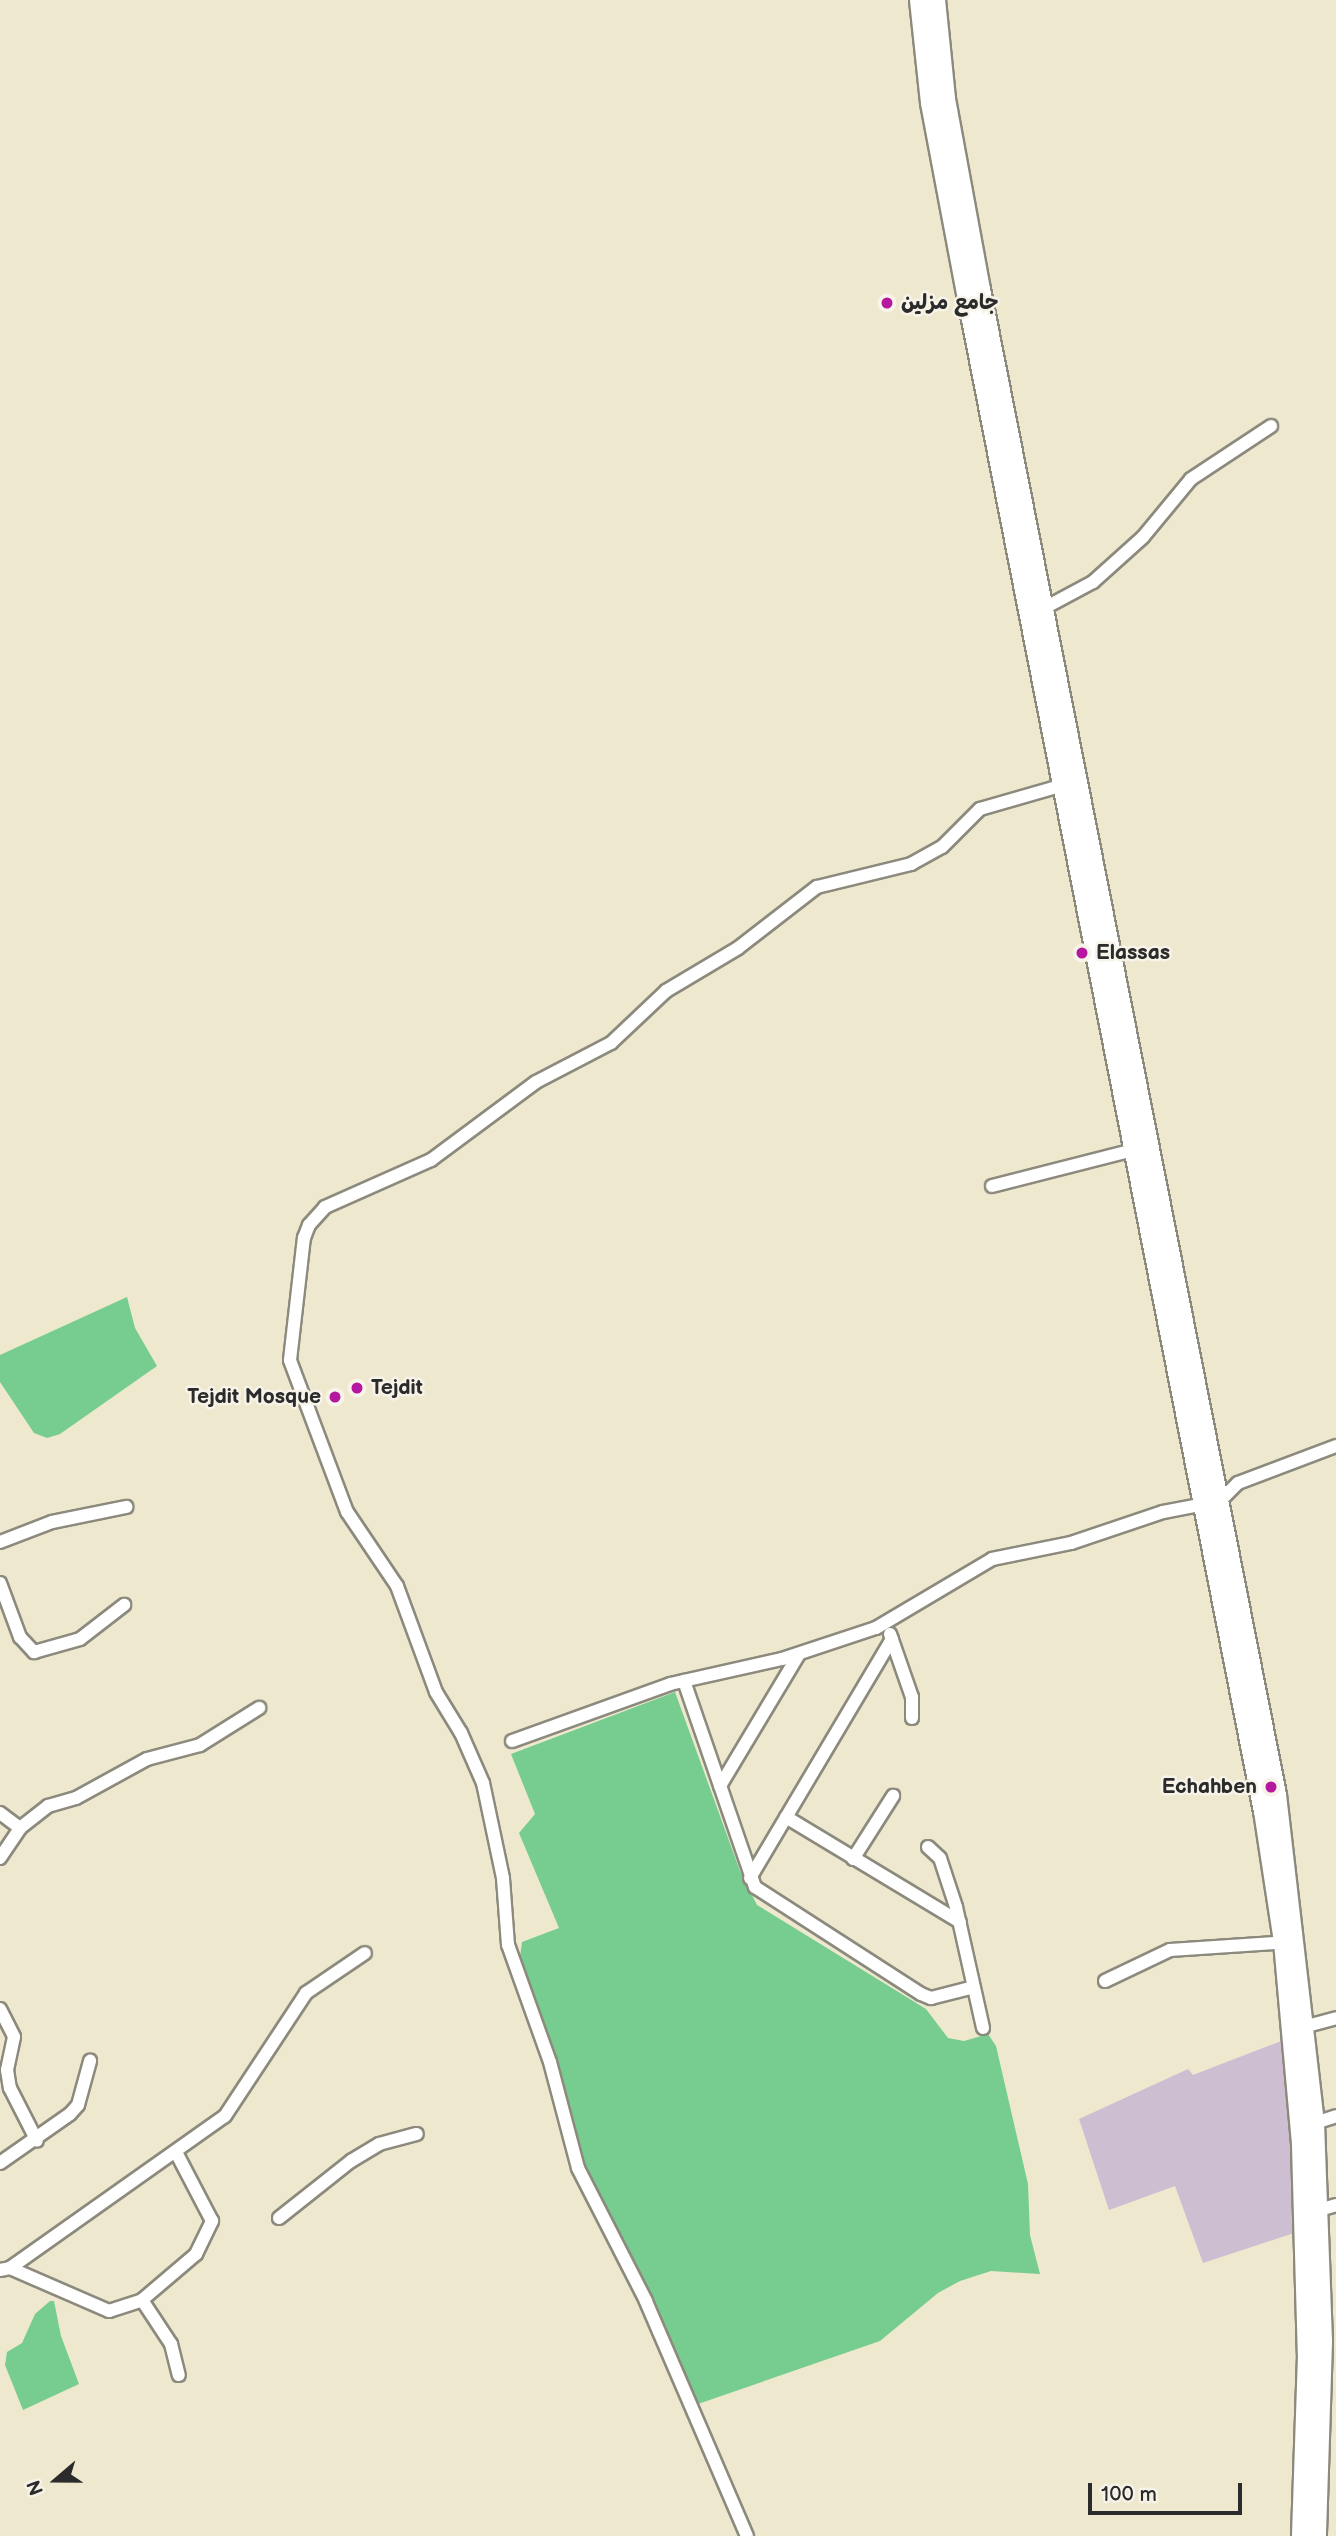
<!DOCTYPE html>
<html>
<head>
<meta charset="utf-8">
<style>
	body { margin:0 }
	#map { position:relative; width:1336px; height:2536px; overflow:hidden; background:#eee8cf; font-family:"Balsamiq Sans","Playpen Sans Arabic",sans-serif }
	div>[style] { position:absolute }
	[style*='--x'] { left:calc(var(--x)*1px); top:calc(var(--y)*1px); width:calc(var(--w)*1px); rotate:calc(var(--a)*1deg) }
	.industrial>* { inset:0; background:#cebed1 }
	.green>* { inset:0; background:#77cd90 }
	.roads { filter:drop-shadow(2px 0 #8c8a7d) drop-shadow(-2px 0 #8c8a7d) drop-shadow(0 2px #8c8a7d) drop-shadow(0 -2px #8c8a7d) }
	.street>* { height:12px; margin:-6px; padding:0 6px; transform-origin:6px; border-radius:6px; background:#fff }
	.secondary>* { height:18px; margin:-9px; padding:0 9px; transform-origin:9px; border-radius:9px; background:#fff }
	.dots>* { width:19px; height:19px; translate:-50% -50%; box-sizing:border-box; border:4px solid #f7f3e8; border-radius:50% }
	span { translate:-50% -50%; white-space:nowrap; text-align:center; line-height:1.15; -webkit-text-stroke:5px #f7f3e8; paint-order:stroke }
	.poi-label { font-size:21px; color:#2b2b2b; font-weight:700 }
	.left { translate:0 -50%; text-align:left }
	.right { translate:-100% -50%; text-align:right }
	.north { position:absolute; left:21px; top:2445px; width:70px; height:70px; -webkit-text-stroke:5px #f7f3e8; paint-order:stroke; rotate:250deg; font-size:19px; font-weight:700; line-height:28px; text-align:center; color:#2b2b2b }
	.north::after { content:''; display:block; margin:auto; width:24px; height:32px; background:#2b2b2b; clip-path:polygon(50% 0,100% 100%,50% 72%,0 100%) }
	.scale { position:absolute; left:1088px; top:2483px; width:154px; height:32px; box-sizing:border-box; border:4px solid #2b2b2b; border-top:0; padding-left:9px; font-size:21px; line-height:24px; white-space:nowrap; color:#2b2b2b; -webkit-text-stroke:5px #f7f3e8; paint-order:stroke }
</style>
</head>
<body>
<div id="map">
	<div class="industrial">
		<i style="clip-path:polygon(1284px 2040px,1297px 2232px,1203px 2263px,1175px 2186px,1109px 2210px,1079px 2119px,1188px 2069px,1193px 2075px)"></i>
	</div>
	<div class="green">
		<i style="clip-path:polygon(127px 1297px,135px 1328px,157px 1366px,60px 1434px,47px 1438px,34px 1433px,0 1382px,0 1355px)"></i>
		<i style="clip-path:polygon(675px 1692px,740px 1871px,757px 1905px,926px 2009px,948px 2038px,964px 2041px,988px 2034px,996px 2046px,1028px 2184px,1030px 2235px,1040px 2274px,991px 2271px,960px 2281px,938px 2293px,880px 2341px,698px 2404px,578px 2149px,520px 1957px,522px 1942px,559px 1928px,519px 1833px,535px 1814px,511px 1754px)"></i>
		<i style="clip-path:polygon(50px 2301px,54px 2301px,61px 2336px,79px 2384px,23px 2410px,5px 2365px,7px 2352px,22px 2343px,35px 2314px)"></i>
	</div>
	<div class="roads">
		<div class="street">
			<i style="--x:1037;--y:612;--w:64;--a:-28.2"></i>
			<i style="--x:1093;--y:582;--w:67;--a:-42"></i>
			<i style="--x:1143;--y:537;--w:75;--a:-50.4"></i>
			<i style="--x:1191;--y:479;--w:96;--a:-33.5"></i>
			<i style="--x:992;--y:1186;--w:146;--a:-14.3"></i>
			<i style="--x:0;--y:1542;--w:56;--a:-21"></i>
			<i style="--x:52;--y:1522;--w:76;--a:-11.5"></i>
			<i style="--x:0;--y:1583;--w:58;--a:69.7"></i>
			<i style="--x:20;--y:1637;--w:21;--a:47"></i>
			<i style="--x:34;--y:1652;--w:48;--a:-15.8"></i>
			<i style="--x:80;--y:1639;--w:56;--a:-37.7"></i>
			<i style="--x:890;--y:1634;--w:67;--a:70.8"></i>
			<i style="--x:912;--y:1697;--w:21;--a:90"></i>
			<i style="--x:684;--y:1681;--w:218;--a:71"></i>
			<i style="--x:755;--y:1887;--w:197;--a:32.8"></i>
			<i style="--x:921;--y:1994;--w:11;--a:22"></i>
			<i style="--x:931;--y:1998;--w:44;--a:-14.3"></i>
			<i style="--x:512;--y:1741;--w:168;--a:-19.8"></i>
			<i style="--x:670;--y:1684;--w:115;--a:-12.6"></i>
			<i style="--x:782;--y:1659;--w:99;--a:-18.3"></i>
			<i style="--x:876;--y:1628;--w:135;--a:-30.7"></i>
			<i style="--x:992;--y:1559;--w:81;--a:-11.4"></i>
			<i style="--x:1071;--y:1543;--w:97;--a:-18.6"></i>
			<i style="--x:1163;--y:1512;--w:58;--a:-10.9"></i>
			<i style="--x:1220;--y:1501;--w:25;--a:-45"></i>
			<i style="--x:1238;--y:1483;--w:105;--a:-20.7"></i>
			<i style="--x:720;--y:1786;--w:154;--a:-59.1"></i>
			<i style="--x:0;--y:1813;--w:25;--a:37"></i>
			<i style="--x:786;--y:1817;--w:203;--a:31.1"></i>
			<i style="--x:928;--y:1847;--w:16;--a:43"></i>
			<i style="--x:940;--y:1858;--w:52;--a:71.9"></i>
			<i style="--x:956;--y:1907;--w:124;--a:77.4"></i>
			<i style="--x:0;--y:1858;--w:36;--a:-56"></i>
			<i style="--x:20;--y:1828;--w:36;--a:-38"></i>
			<i style="--x:48;--y:1806;--w:29;--a:-16"></i>
			<i style="--x:76;--y:1798;--w:81;--a:-28.8"></i>
			<i style="--x:147;--y:1759;--w:55;--a:-14.8"></i>
			<i style="--x:200;--y:1745;--w:70;--a:-32.1"></i>
			<i style="--x:853;--y:1859;--w:75;--a:-57.6"></i>
			<i style="--x:750;--y:1878;--w:278;--a:-59.3"></i>
			<i style="--x:1105;--y:1981;--w:72;--a:-25.5"></i>
			<i style="--x:1170;--y:1950;--w:120;--a:-3.8"></i>
			<i style="--x:0;--y:2009;--w:31;--a:63"></i>
			<i style="--x:14;--y:2037;--w:34;--a:102"></i>
			<i style="--x:7;--y:2070;--w:18;--a:81"></i>
			<i style="--x:10;--y:2088;--w:59;--a:63"></i>
			<i style="--x:1307;--y:2026;--w:30;--a:-15"></i>
			<i style="--x:1315;--y:2123;--w:22;--a:-18"></i>
			<i style="--x:0;--y:2163;--w:85;--a:-35"></i>
			<i style="--x:70;--y:2114;--w:12;--a:-48"></i>
			<i style="--x:78;--y:2105;--w:46;--a:-74.7"></i>
			<i style="--x:1312;--y:2212;--w:25;--a:-16"></i>
			<i style="--x:279;--y:2218;--w:92;--a:-38.4"></i>
			<i style="--x:351;--y:2161;--w:33;--a:-31"></i>
			<i style="--x:379;--y:2144;--w:39;--a:-15"></i>
			<i style="--x:10;--y:2268;--w:108;--a:23.5"></i>
			<i style="--x:109;--y:2311;--w:35;--a:-18"></i>
			<i style="--x:142;--y:2300;--w:71;--a:-40.4"></i>
			<i style="--x:196;--y:2254;--w:37;--a:-64"></i>
			<i style="--x:212;--y:2221;--w:78;--a:-117.6"></i>
			<i style="--x:0;--y:2270;--w:10;--a:-11"></i>
			<i style="--x:10;--y:2268;--w:263;--a:-35.3"></i>
			<i style="--x:225;--y:2116;--w:147;--a:-56.6"></i>
			<i style="--x:306;--y:1993;--w:71;--a:-34.1"></i>
			<i style="--x:142;--y:2300;--w:53;--a:56.6"></i>
			<i style="--x:171;--y:2344;--w:32;--a:76"></i>
			<i style="--x:747;--y:2536;--w:256;--a:-113.3"></i>
			<i style="--x:646;--y:2301;--w:149;--a:-117.1"></i>
			<i style="--x:578;--y:2168;--w:110;--a:-104.8"></i>
			<i style="--x:550;--y:2062;--w:124;--a:-109.7"></i>
			<i style="--x:508;--y:1945;--w:67;--a:-94.3"></i>
			<i style="--x:503;--y:1878;--w:97;--a:-101.9"></i>
			<i style="--x:483;--y:1783;--w:55;--a:-113.7"></i>
			<i style="--x:461;--y:1733;--w:48;--a:-121.4"></i>
			<i style="--x:436;--y:1692;--w:113;--a:-110.2"></i>
			<i style="--x:397;--y:1586;--w:89;--a:-124"></i>
			<i style="--x:347;--y:1512;--w:162;--a:-110.6"></i>
			<i style="--x:290;--y:1360;--w:123;--a:-83.5"></i>
			<i style="--x:304;--y:1238;--w:14;--a:-69"></i>
			<i style="--x:309;--y:1225;--w:24;--a:-48"></i>
			<i style="--x:325;--y:1207;--w:116;--a:-23.9"></i>
			<i style="--x:431;--y:1160;--w:131;--a:-36.6"></i>
			<i style="--x:536;--y:1082;--w:85;--a:-27.5"></i>
			<i style="--x:611;--y:1043;--w:76;--a:-43.4"></i>
			<i style="--x:666;--y:991;--w:84;--a:-30.8"></i>
			<i style="--x:738;--y:948;--w:100;--a:-37.7"></i>
			<i style="--x:817;--y:887;--w:97;--a:-13.7"></i>
			<i style="--x:911;--y:864;--w:35;--a:-29"></i>
			<i style="--x:942;--y:847;--w:54;--a:-45"></i>
			<i style="--x:980;--y:809;--w:86;--a:-16.1"></i>
		</div>
		<div class="secondary">
			<i style="--x:919;--y:0;--w:104;--a:83.9"></i>
			<i style="--x:930;--y:103;--w:210;--a:79.3"></i>
			<i style="--x:969;--y:309;--w:1531;--a:78.93"></i>
			<i style="--x:1263;--y:1811;--w:133;--a:81.3"></i>
			<i style="--x:1283;--y:1942;--w:204;--a:84.9"></i>
			<i style="--x:1301;--y:2145;--w:210;--a:88.4"></i>
			<i style="--x:1307;--y:2355;--w:181;--a:91.9"></i>
			<i style="--x:936;--y:0;--w:100;--a:84.2"></i>
			<i style="--x:946;--y:99;--w:193;--a:79.6"></i>
			<i style="--x:981;--y:289;--w:1535;--a:78.88"></i>
			<i style="--x:1277;--y:1795;--w:330;--a:83.4"></i>
			<i style="--x:1315;--y:2123;--w:219;--a:87.9"></i>
			<i style="--x:1323;--y:2342;--w:194;--a:91.8"></i>
		</div>
	</div>
	<div class="dots">
		<i style="left:887px;top:303px;background:#b5179e"></i>
		<i style="left:1082px;top:953px;background:#b5179e"></i>
		<i style="left:357px;top:1388px;background:#b5179e"></i>
		<i style="left:335px;top:1397px;background:#b5179e"></i>
		<i style="left:1271px;top:1787px;background:#b5179e"></i>
	</div>
	<div class="poi-label">
		<span class="left" style="left:901px;top:303px">جامع مزلين</span>
		<span class="left" style="left:1096px;top:953px">Elassas</span>
		<span class="left" style="left:371px;top:1388px">Tejdit</span>
		<span class="right" style="left:321px;top:1397px">Tejdit Mosque</span>
		<span class="right" style="left:1257px;top:1787px">Echahben</span>
	</div>
	<div class="north">N</div>
	<div class="scale">100 m</div>
</div>
</body>
</html>
